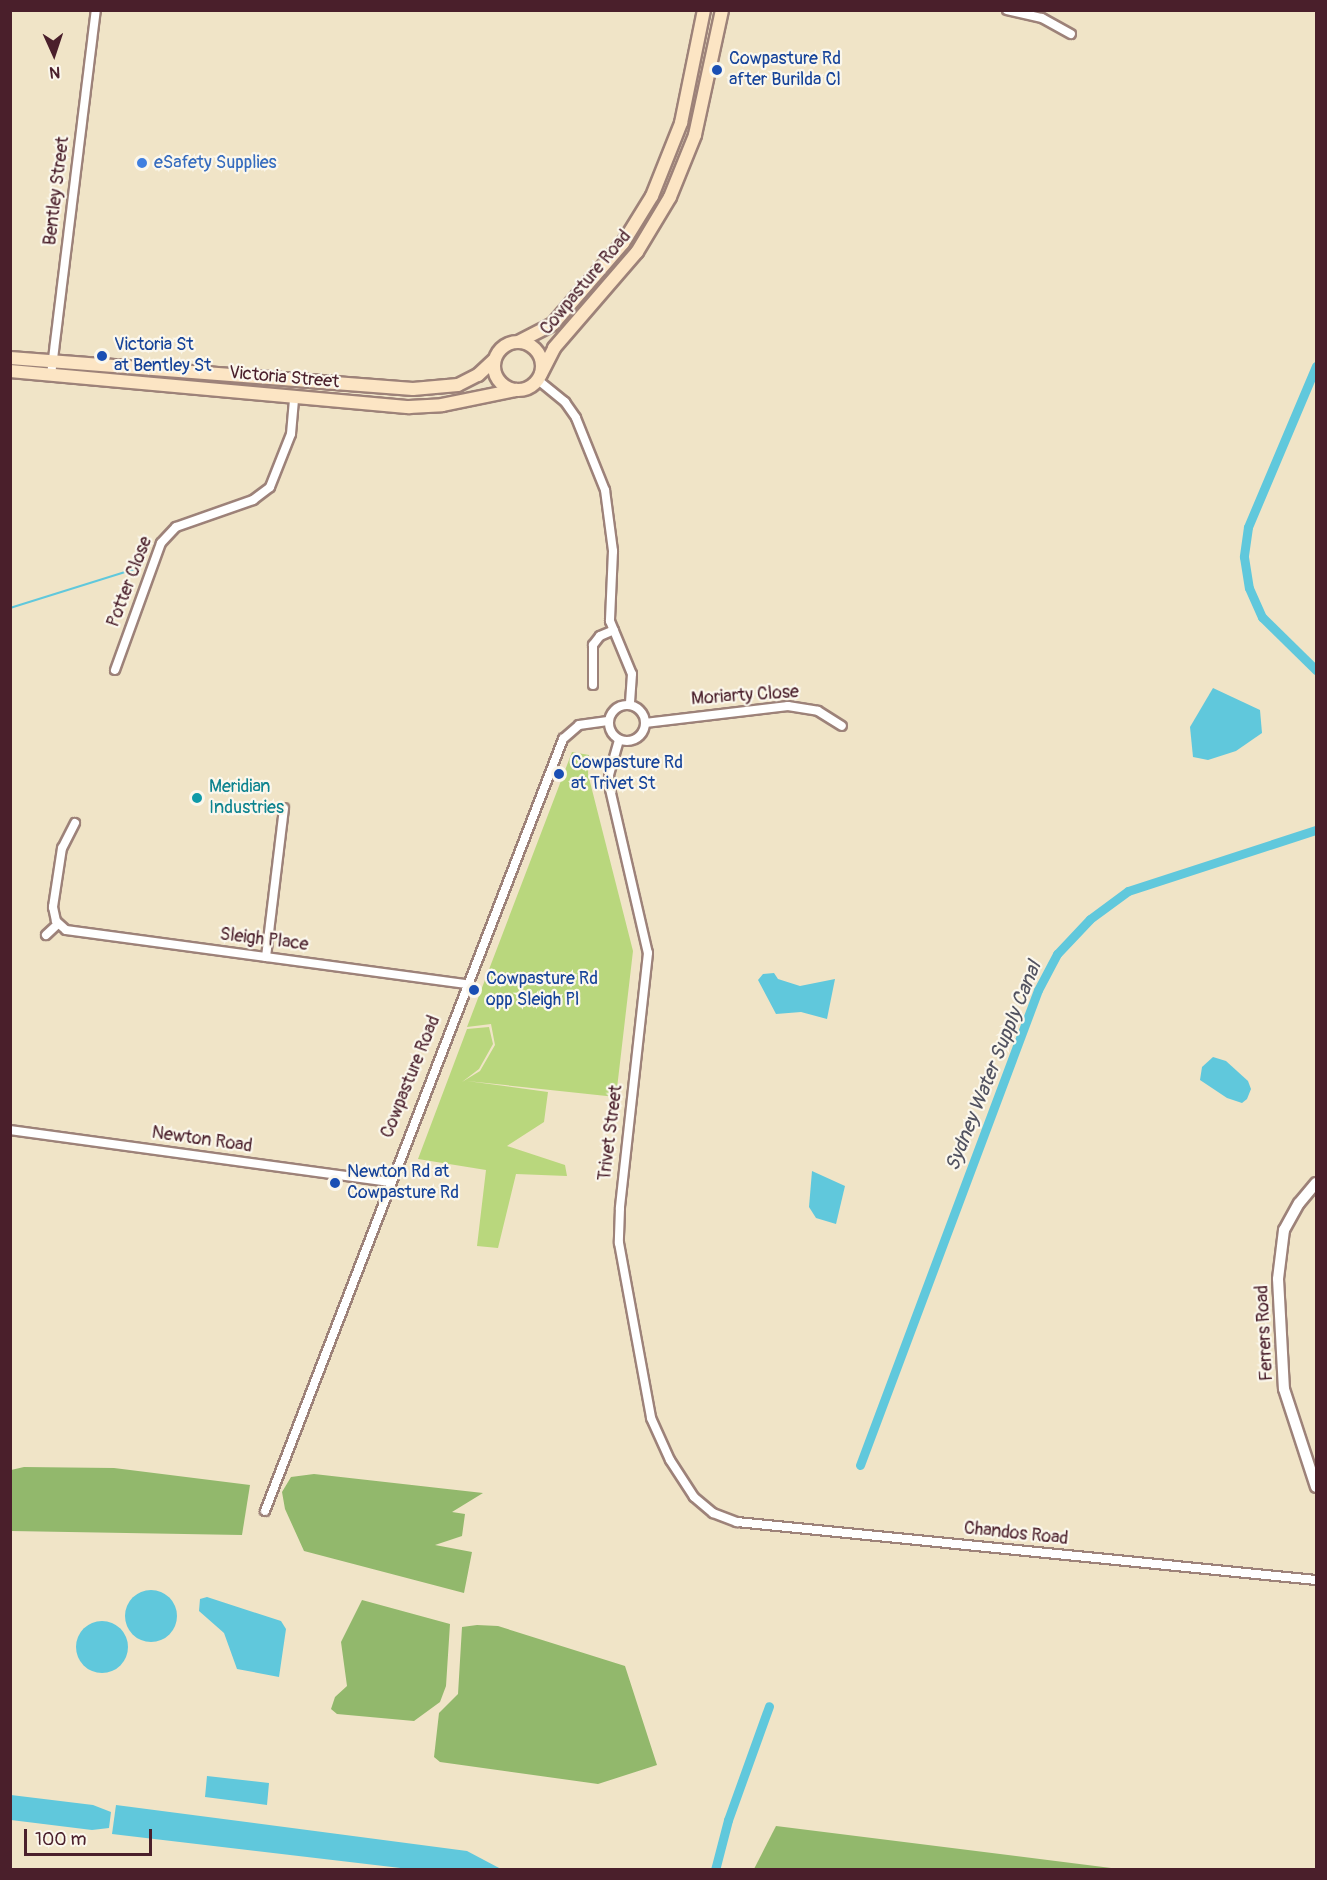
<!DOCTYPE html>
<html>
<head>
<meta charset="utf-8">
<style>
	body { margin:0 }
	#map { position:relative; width:1327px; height:1880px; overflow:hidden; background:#f0e4c7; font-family:Pangolin,sans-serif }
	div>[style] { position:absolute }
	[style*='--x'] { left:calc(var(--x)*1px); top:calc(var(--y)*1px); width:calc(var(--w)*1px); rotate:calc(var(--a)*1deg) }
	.green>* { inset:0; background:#b9d77d }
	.forest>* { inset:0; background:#92b86c }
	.water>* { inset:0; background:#60c8dc }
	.round { border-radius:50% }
	.stream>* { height:2px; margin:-1px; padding:0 1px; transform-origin:1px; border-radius:1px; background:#60c8dc }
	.canal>* { height:9px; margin:-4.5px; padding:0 4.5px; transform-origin:4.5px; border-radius:4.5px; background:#60c8dc }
	.roads { filter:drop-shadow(2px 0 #9d8279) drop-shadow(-2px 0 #9d8279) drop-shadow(0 2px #9d8279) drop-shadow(0 -2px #9d8279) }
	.minor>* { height:8px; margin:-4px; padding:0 4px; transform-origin:4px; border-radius:4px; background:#fff }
	.minor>.ring { margin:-4px; padding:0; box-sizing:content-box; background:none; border:8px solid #fff; border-radius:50% }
	.tertiary>* { height:10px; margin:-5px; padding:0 5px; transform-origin:5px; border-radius:5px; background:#fff }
	.secondary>* { height:12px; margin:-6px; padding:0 6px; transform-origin:6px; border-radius:6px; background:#fce5c4 }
	.secondary>.ring { margin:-6px; padding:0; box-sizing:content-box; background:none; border:12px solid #fce5c4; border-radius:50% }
	.dots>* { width:16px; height:16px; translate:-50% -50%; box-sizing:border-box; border:3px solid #fbf7ec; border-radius:50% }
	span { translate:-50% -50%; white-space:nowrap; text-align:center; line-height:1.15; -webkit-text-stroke:4.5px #fbf7ec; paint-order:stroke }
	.transit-label { font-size:18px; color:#164399 }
	.left { translate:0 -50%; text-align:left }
	.shop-label { font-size:18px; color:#366cbe }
	.street-label { font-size:18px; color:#4a1f2b }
	.culture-label { font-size:18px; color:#0d838f }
	.water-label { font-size:20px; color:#515260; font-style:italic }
	.frame { position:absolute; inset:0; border:12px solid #4a1f2b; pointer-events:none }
	.north { position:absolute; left:24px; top:24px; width:60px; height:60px; -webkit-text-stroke:4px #fbf7ec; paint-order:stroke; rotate:177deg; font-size:16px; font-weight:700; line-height:24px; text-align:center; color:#4a1f2b }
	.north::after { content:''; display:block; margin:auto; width:21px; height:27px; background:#4a1f2b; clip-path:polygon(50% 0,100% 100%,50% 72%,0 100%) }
	.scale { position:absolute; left:24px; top:1829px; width:128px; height:27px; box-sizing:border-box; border:3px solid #4a1f2b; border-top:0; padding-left:8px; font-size:18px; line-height:21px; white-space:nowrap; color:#4a1f2b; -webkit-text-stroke:4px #fbf7ec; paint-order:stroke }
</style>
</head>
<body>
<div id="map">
	<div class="green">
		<i style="clip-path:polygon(572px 752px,589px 755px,588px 774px,633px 951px,616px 1097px,467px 1081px,548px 1092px,544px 1122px,507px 1146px,565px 1165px,567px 1176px,516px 1174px,498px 1248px,477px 1246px,486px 1170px,418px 1159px,467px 1029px,489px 1027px,493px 1044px,479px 1069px,462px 1082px,480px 1071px,495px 1045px,491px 1024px,467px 1027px)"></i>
	</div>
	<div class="forest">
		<i style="clip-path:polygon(24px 1467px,114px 1468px,250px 1485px,242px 1535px,11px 1531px,11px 1470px)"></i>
		<i style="clip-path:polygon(314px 1474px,483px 1493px,452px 1512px,465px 1514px,462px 1536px,435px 1545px,472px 1552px,464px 1593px,304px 1551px,285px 1509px,282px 1492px,291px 1477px)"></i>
		<i style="clip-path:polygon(362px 1600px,450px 1624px,446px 1686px,440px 1702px,414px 1721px,337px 1714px,331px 1709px,335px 1697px,347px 1686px,341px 1642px)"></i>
		<i style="clip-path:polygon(477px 1625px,498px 1626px,625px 1666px,657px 1765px,598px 1784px,440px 1762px,434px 1757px,439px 1713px,458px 1694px,462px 1627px)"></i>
		<i style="clip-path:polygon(776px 1826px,1119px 1869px,754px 1869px)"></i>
	</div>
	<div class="water">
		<i style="clip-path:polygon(1213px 688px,1260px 710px,1262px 733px,1236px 751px,1208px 760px,1193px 757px,1190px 727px)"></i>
		<i style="clip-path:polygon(774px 973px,778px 979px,800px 986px,835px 979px,827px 1019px,801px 1012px,776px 1014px,758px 980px,763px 974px)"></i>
		<i style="clip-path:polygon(1213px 1057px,1226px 1061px,1248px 1081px,1251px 1089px,1247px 1099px,1242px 1103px,1227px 1098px,1200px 1080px,1202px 1067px)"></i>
		<i style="clip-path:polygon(812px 1171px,845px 1186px,836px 1224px,816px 1218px,809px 1207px)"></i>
		<i class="round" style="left:125px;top:1590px;width:52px;height:52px"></i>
		<i style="clip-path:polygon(207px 1597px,281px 1621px,286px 1629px,279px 1677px,237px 1669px,224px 1633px,199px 1611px,200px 1599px)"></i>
		<i class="round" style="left:76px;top:1621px;width:52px;height:52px"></i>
		<i style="clip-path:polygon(207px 1776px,269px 1783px,267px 1805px,205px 1797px)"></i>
		<i style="clip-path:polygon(11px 1795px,93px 1805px,111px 1812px,109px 1828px,92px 1830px,11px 1820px)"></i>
		<i style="clip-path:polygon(116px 1805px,467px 1851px,501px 1869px,409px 1869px,112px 1834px)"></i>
	</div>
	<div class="stream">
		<i style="--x:10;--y:608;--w:134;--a:-17.4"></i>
	</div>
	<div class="canal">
		<i style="--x:1316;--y:366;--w:175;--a:112.9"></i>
		<i style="--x:1248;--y:527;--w:30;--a:98"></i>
		<i style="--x:1244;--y:557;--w:31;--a:81"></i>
		<i style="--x:1249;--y:588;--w:32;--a:66"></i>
		<i style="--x:1262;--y:617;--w:76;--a:44.5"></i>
		<i style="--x:860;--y:1465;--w:507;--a:-69.46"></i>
		<i style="--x:1038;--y:990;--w:41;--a:-62.2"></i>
		<i style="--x:1057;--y:954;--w:48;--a:-46.7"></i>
		<i style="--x:1090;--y:919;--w:47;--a:-36.4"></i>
		<i style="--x:1128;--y:891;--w:198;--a:-18"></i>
		<i style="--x:715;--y:1870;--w:52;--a:-75.4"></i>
		<i style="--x:728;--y:1820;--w:121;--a:-70.2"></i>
	</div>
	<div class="roads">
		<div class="minor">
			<i style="--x:1007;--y:10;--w:36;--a:13"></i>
			<i style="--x:1042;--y:18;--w:33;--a:29"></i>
			<i style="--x:51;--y:375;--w:368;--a:-83"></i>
			<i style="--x:538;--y:380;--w:35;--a:39"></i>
			<i style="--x:565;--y:402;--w:19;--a:55"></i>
			<i style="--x:576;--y:418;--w:78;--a:68.1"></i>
			<i style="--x:605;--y:490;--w:62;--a:82.5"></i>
			<i style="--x:613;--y:551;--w:70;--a:92.5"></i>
			<i style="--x:610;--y:621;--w:57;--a:67.5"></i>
			<i style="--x:632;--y:674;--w:31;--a:94"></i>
			<i style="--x:115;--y:670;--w:135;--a:-70.1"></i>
			<i style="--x:161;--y:543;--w:22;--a:-47"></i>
			<i style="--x:176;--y:527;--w:82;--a:-19.3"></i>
			<i style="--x:253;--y:500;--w:21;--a:-37"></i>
			<i style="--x:270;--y:487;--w:57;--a:-68.4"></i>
			<i style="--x:291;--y:434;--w:37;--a:-85"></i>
			<i style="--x:593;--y:685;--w:40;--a:-90"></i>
			<i style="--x:593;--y:645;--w:11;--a:-52"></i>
			<i style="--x:600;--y:636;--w:15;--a:-23"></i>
			<i class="ring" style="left:609px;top:705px;width:28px;height:28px"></i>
			<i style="--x:645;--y:723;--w:144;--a:-6.8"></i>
			<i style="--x:788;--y:706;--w:30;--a:9"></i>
			<i style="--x:818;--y:711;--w:28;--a:32"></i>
			<i style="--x:619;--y:740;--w:36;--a:106"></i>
			<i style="--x:609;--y:775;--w:14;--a:86"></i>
			<i style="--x:610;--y:789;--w:168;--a:77"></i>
			<i style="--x:648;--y:953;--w:257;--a:96.3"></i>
			<i style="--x:620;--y:1208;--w:35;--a:92"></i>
			<i style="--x:619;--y:1243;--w:178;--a:79.6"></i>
			<i style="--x:651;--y:1418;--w:46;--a:65.7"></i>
			<i style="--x:670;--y:1460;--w:44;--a:57"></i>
			<i style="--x:694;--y:1497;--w:25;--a:40"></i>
			<i style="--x:713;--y:1513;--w:26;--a:21"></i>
			<i style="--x:737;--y:1522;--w:582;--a:5.72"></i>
			<i style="--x:75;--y:823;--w:28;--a:117"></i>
			<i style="--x:62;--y:848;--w:60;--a:98.7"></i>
			<i style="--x:53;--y:907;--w:14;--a:78"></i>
			<i style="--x:56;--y:921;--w:13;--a:42"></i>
			<i style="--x:66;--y:930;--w:406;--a:7.7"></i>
			<i style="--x:46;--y:935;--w:16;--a:-43"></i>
			<i style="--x:266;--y:957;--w:150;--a:-83.1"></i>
			<i style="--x:10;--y:1130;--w:383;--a:7.8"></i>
			<i style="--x:265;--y:1511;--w:828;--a:-68.89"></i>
			<i style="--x:563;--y:739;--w:21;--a:-41"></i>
			<i style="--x:579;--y:725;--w:29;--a:-8"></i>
		</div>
		<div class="tertiary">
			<i style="--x:1316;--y:1183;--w:26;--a:130"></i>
			<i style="--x:1299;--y:1203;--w:31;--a:119"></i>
			<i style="--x:1284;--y:1230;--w:49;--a:97"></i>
			<i style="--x:1278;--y:1279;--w:110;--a:86.9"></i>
			<i style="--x:1284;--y:1389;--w:103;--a:71.9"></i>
		</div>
		<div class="secondary">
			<i style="--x:520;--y:341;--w:37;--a:-27"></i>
			<i style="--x:553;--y:324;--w:107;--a:-49.2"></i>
			<i style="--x:623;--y:243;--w:55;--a:-58.3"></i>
			<i style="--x:652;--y:196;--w:79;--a:-68.3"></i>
			<i style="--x:681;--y:123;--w:115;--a:-78.5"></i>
			<i class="ring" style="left:494px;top:342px;width:36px;height:36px"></i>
			<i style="--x:10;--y:358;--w:404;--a:4.4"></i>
			<i style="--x:413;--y:389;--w:45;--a:-5.1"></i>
			<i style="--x:458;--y:385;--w:22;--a:-27"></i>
			<i style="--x:478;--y:375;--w:22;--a:-43"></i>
			<i style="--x:10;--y:371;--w:401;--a:5.2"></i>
			<i style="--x:409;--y:407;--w:33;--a:-3"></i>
			<i style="--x:442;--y:405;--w:76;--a:-11.5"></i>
			<i style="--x:541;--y:374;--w:29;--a:-63"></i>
			<i style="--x:554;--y:348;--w:127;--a:-49.2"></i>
			<i style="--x:637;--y:252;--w:64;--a:-59"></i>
			<i style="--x:670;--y:197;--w:67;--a:-68"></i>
			<i style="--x:695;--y:135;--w:128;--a:-77.8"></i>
		</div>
	</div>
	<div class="dots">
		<i style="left:717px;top:70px;background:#1a4fb4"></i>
		<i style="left:142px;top:163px;background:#3f7fe0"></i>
		<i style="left:102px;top:356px;background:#1a4fb4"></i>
		<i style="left:559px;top:774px;background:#1a4fb4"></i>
		<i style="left:197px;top:798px;background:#0f9aa8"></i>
		<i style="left:474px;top:990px;background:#1a4fb4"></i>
		<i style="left:335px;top:1183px;background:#1a4fb4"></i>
	</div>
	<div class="transit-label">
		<span class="left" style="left:729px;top:70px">Cowpasture Rd<br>after Burilda Cl</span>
		<span class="left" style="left:114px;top:356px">Victoria St<br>at Bentley St</span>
		<span class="left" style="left:571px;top:774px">Cowpasture Rd<br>at Trivet St</span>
		<span class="left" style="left:486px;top:990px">Cowpasture Rd<br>opp Sleigh Pl</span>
		<span class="left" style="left:347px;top:1183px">Newton Rd at<br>Cowpasture Rd</span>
	</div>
	<div class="shop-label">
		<span class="left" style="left:154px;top:163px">eSafety Supplies</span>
	</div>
	<div class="street-label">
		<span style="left:57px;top:191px;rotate:-83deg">Bentley Street</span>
		<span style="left:586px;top:283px;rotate:-50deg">Cowpasture Road</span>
		<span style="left:284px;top:378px;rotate:5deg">Victoria Street</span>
		<span style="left:130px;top:582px;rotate:-69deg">Potter Close</span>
		<span style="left:745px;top:696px;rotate:-4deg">Moriarty Close</span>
		<span style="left:264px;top:940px;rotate:7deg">Sleigh Place</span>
		<span style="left:411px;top:1077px;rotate:-68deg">Cowpasture Road</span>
		<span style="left:611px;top:1133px;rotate:-83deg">Trivet Street</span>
		<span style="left:202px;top:1140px;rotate:8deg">Newton Road</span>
		<span style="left:1265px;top:1333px;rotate:-93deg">Ferrers Road</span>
		<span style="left:1016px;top:1534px;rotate:6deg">Chandos Road</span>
	</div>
	<div class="culture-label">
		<span class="left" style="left:209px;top:798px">Meridian<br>Industries</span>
	</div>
	<div class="water-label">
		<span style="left:993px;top:1066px;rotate:-68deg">Sydney Water Supply Canal</span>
	</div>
	<div class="frame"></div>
	<div class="north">N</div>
	<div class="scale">100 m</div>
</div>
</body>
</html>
